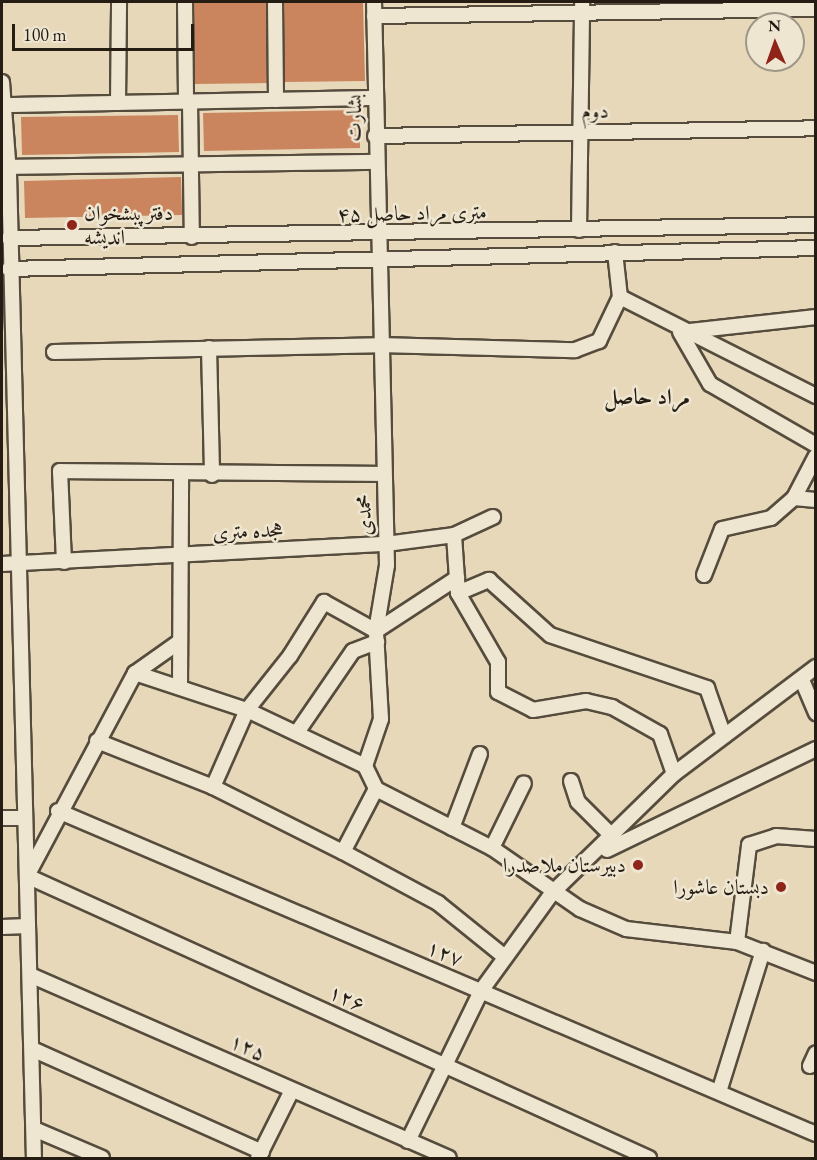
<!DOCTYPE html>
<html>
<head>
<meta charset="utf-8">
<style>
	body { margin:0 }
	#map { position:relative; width:817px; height:1160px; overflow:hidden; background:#e7d8ba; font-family:"EB Garamond",Amiri,serif }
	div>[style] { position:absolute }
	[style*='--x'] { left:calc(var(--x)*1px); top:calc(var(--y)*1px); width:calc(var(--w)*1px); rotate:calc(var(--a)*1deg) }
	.building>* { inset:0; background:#ca855e }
	.roads { filter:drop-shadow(2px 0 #564c3d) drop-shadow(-2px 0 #564c3d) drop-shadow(0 2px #564c3d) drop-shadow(0 -2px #564c3d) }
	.minor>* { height:14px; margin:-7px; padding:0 7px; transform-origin:7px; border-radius:7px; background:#efe6d2 }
	.dots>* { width:16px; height:16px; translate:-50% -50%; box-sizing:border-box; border:3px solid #efe6d2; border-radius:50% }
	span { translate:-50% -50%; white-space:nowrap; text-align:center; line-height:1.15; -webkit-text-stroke:5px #efe6d2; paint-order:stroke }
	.street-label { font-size:21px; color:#251d13 }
	.poi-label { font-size:21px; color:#251d13 }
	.left { translate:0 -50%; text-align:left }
	.right { translate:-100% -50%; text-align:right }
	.neighbourhood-label { font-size:22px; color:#251d13; font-weight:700 }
	.frame { position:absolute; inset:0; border:3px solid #251d13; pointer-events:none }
	.north { position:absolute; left:745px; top:12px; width:60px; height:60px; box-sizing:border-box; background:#efe6d2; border:2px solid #9e9686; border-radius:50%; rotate:358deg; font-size:16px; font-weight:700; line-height:24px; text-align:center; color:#251d13 }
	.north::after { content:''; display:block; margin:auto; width:21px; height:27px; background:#8f2418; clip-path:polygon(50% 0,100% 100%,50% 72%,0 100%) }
	.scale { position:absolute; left:12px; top:24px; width:182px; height:27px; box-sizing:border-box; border:3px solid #251d13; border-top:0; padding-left:8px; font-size:18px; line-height:21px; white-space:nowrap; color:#251d13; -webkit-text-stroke:4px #efe6d2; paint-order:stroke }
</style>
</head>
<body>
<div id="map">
	<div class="building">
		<i style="clip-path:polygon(194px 2px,266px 2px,267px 83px,195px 84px)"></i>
		<i style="clip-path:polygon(284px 2px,363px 2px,365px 81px,285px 82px)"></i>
		<i style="clip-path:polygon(359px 110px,360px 148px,204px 151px,203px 113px)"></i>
		<i style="clip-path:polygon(178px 115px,179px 152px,22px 155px,21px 117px)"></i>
		<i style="clip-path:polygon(181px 177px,182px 215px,25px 218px,24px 181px)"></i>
	</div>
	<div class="roads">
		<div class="minor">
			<i style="--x:185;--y:2;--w:100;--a:89.4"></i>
			<i style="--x:275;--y:2;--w:98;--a:89.4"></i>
			<i style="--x:374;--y:16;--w:442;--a:-0.9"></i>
			<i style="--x:2;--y:82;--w:91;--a:85.6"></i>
			<i style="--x:9;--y:173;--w:985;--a:88.55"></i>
			<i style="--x:190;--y:102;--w:135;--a:89.2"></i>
			<i style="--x:118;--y:103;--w:101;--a:-89.4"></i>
			<i style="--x:6;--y:105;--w:370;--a:-1.1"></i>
			<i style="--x:375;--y:136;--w:441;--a:-1"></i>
			<i style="--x:8;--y:167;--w:367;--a:-0.8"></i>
			<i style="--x:579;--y:230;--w:228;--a:-89.2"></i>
			<i style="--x:9;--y:238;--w:807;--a:-0.92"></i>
			<i style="--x:615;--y:252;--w:45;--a:83.7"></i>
			<i style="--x:620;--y:297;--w:220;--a:26.8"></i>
			<i style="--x:9;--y:269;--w:807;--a:-1.49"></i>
			<i style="--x:680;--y:332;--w:60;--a:60"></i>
			<i style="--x:710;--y:384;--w:122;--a:29.9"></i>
			<i style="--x:681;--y:332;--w:136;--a:-6.3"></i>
			<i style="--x:209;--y:348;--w:127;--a:88.6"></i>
			<i style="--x:54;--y:352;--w:325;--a:-1.2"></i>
			<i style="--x:379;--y:345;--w:196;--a:1.5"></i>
			<i style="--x:575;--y:350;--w:26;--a:-21"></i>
			<i style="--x:599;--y:341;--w:49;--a:-64.5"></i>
			<i style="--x:794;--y:498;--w:47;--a:-62.4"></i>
			<i style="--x:454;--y:535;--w:58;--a:86.1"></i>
			<i style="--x:458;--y:593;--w:80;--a:59.9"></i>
			<i style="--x:498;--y:662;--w:30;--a:90"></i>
			<i style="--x:498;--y:692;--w:39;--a:27"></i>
			<i style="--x:533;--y:710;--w:54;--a:-9.6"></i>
			<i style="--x:586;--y:701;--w:27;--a:13"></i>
			<i style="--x:612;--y:707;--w:55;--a:29.4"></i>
			<i style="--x:660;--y:734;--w:42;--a:70.7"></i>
			<i style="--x:64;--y:562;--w:91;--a:-92.5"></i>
			<i style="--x:60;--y:471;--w:323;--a:0.5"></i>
			<i style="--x:2;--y:564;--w:385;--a:-3"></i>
			<i style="--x:386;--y:544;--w:69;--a:-7.5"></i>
			<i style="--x:454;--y:535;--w:43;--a:-24.8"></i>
			<i style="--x:704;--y:575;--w:49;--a:-68.6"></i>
			<i style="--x:722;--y:529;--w:50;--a:-12.7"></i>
			<i style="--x:771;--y:518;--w:30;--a:-41"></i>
			<i style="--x:794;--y:498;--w:22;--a:5"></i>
			<i style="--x:458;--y:593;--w:34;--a:-23"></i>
			<i style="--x:489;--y:580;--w:82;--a:42"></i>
			<i style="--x:550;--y:635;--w:166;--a:18.7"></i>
			<i style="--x:707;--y:688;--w:51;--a:70.5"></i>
			<i style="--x:179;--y:642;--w:54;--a:144.8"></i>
			<i style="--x:135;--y:673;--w:118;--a:18.3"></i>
			<i style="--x:247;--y:710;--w:131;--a:25.4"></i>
			<i style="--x:365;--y:766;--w:25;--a:64"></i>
			<i style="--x:376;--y:789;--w:130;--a:27"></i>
			<i style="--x:492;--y:848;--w:107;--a:34.7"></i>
			<i style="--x:580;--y:909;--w:50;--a:23.5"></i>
			<i style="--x:626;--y:929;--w:112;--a:6.7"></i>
			<i style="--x:737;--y:942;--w:85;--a:21.4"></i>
			<i style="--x:135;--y:673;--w:230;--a:118"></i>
			<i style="--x:27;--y:876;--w:683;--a:24.39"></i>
			<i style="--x:802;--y:680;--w:36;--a:67"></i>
			<i style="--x:180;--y:687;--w:212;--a:-89.7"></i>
			<i style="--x:298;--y:731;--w:97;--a:-55.5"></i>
			<i style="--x:353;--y:651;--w:26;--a:-21"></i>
			<i style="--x:97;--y:741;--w:125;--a:21.6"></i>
			<i style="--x:213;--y:787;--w:145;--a:26.6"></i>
			<i style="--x:343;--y:852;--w:71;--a:-62.4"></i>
			<i style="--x:365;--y:766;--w:50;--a:-71.2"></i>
			<i style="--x:381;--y:719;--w:88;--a:-93.3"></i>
			<i style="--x:376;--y:631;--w:67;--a:-80.5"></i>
			<i style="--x:387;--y:565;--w:563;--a:-91.32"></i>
			<i style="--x:571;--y:781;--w:22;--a:72"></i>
			<i style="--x:578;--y:802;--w:51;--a:45"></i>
			<i style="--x:213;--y:787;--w:84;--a:-66.2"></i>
			<i style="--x:247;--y:710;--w:69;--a:-51.5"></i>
			<i style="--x:290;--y:656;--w:64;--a:-57.8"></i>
			<i style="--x:324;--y:602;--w:60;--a:29.1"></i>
			<i style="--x:376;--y:631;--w:97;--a:-33.2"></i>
			<i style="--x:58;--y:811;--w:824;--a:23.08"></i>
			<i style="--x:2;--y:818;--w:23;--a:0"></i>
			<i style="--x:452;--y:828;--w:79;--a:-69.3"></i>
			<i style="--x:492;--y:848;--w:72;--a:-63.8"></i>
			<i style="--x:607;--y:850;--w:232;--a:-25.8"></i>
			<i style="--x:343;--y:852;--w:108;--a:28.2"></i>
			<i style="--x:438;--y:903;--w:86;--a:38.9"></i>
			<i style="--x:2;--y:927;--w:26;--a:-2"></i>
			<i style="--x:737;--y:942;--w:98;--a:-82.9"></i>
			<i style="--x:749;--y:845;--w:28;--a:-18"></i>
			<i style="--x:776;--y:836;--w:40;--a:4.3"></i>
			<i style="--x:30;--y:975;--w:457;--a:23.6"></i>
			<i style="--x:32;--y:1049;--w:252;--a:24.1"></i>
			<i style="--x:810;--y:1066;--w:14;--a:-65"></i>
			<i style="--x:719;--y:1092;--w:148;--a:-72.7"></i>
			<i style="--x:34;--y:1129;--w:74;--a:23.1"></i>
			<i style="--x:408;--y:1141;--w:167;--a:-64"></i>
			<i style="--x:481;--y:991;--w:122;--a:-54"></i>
			<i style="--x:553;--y:892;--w:169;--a:-44.3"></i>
			<i style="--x:674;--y:774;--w:178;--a:-37"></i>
			<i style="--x:258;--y:1158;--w:76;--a:-63.4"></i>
		</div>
	</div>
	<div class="dots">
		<i style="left:72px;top:225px;background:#8f2418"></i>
		<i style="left:638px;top:865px;background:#8f2418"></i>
		<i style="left:781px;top:887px;background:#8f2418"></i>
	</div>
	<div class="street-label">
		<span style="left:595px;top:111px;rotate:-1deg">دوم</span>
		<span style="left:354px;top:118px;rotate:-89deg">بشارت</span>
		<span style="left:412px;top:213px;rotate:-1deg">۴۵ متری مراد حاصل</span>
		<span style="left:364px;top:515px;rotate:-92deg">محمدی</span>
		<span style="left:248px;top:531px;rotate:-3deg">هجده متری</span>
		<span style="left:445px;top:953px;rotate:23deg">۱۲۷</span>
		<span style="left:347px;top:998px;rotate:24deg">۱۲۶</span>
		<span style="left:248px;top:1047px;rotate:24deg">۱۲۵</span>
	</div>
	<div class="poi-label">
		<span class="left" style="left:84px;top:225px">دفترپبشخوان<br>اندیشه</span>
		<span class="right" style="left:626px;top:865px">دبیرستان ملاصدرا</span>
		<span class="right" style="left:769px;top:887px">دبستان عاشورا</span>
	</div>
	<div class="neighbourhood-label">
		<span style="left:647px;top:397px">مراد حاصل</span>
	</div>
	<div class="frame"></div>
	<div class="north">N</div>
	<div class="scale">100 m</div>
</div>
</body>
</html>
